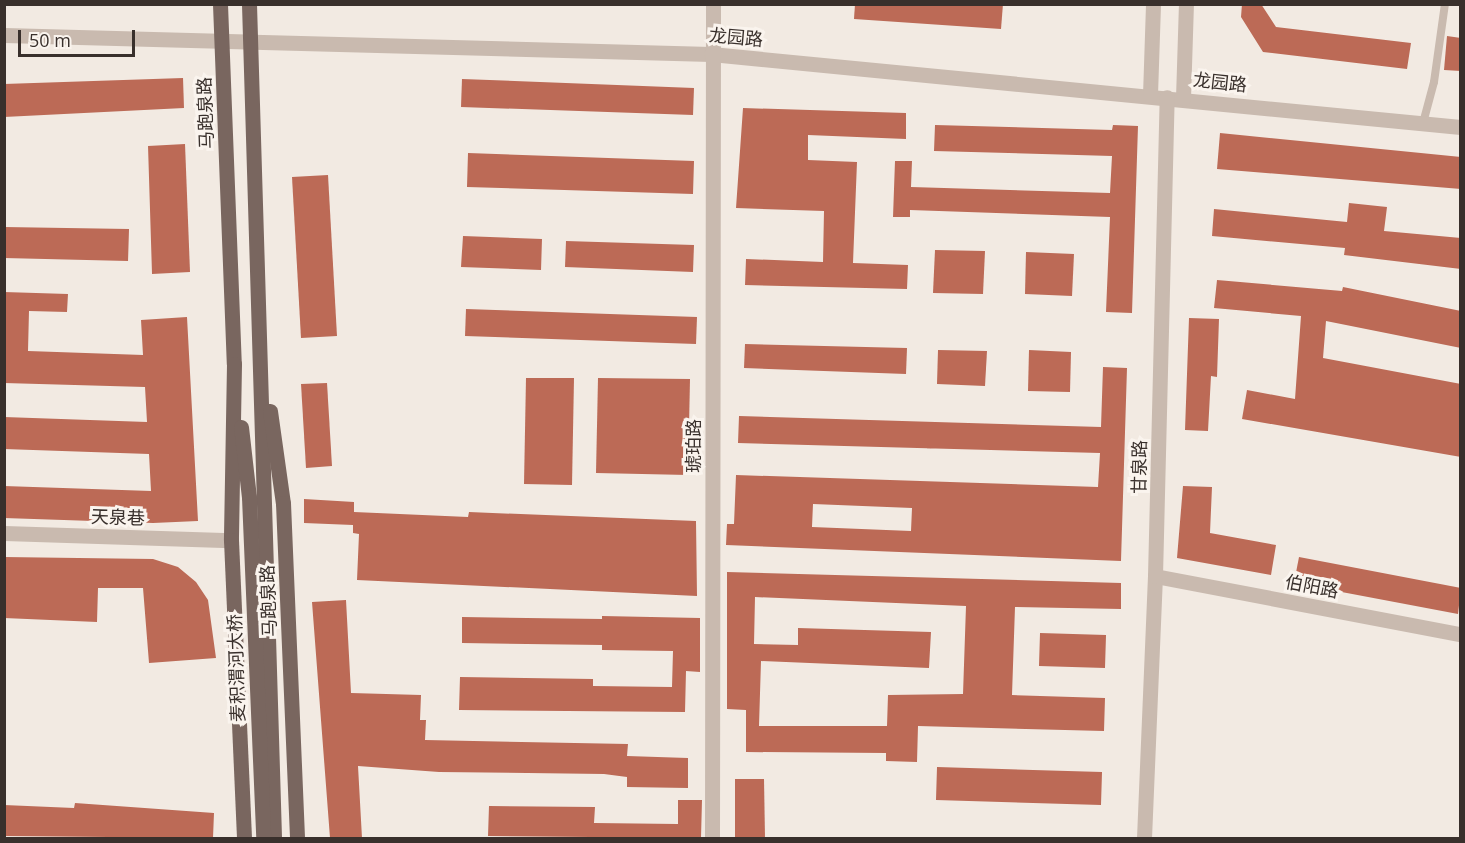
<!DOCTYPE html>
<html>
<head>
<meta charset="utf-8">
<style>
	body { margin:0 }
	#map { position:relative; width:1465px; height:843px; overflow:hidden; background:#f2eae2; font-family:"Open Sans","Noto Sans SC",sans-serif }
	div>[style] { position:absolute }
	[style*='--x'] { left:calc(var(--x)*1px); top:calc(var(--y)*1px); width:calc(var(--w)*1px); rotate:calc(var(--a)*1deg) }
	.building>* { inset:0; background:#bc6a56 }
	.service>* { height:8px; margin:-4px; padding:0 4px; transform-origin:4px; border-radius:4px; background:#c9baaf }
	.minor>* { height:15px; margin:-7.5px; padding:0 7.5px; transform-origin:7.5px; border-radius:7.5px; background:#c9baaf }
	.tertiary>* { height:15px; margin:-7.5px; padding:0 7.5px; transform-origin:7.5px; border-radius:7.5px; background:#c9baaf }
	.primary>* { height:15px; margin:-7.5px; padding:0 7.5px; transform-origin:7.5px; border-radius:7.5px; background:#79665f }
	span { translate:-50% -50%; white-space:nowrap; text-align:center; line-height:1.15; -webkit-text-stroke:6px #faf4ee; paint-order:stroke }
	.street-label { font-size:18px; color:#39302c }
	.frame { position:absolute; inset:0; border:6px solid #39302c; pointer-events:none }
	.scale { position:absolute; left:18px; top:30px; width:117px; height:27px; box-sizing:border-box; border:3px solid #39302c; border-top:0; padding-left:8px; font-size:18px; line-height:21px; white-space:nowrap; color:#39302c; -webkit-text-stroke:4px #faf4ee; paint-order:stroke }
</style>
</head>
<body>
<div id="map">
	<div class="building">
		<i style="clip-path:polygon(855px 4px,1003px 4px,1001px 29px,854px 19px)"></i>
		<i style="clip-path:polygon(1242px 4px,1261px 4px,1276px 27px,1411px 43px,1407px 69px,1263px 52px,1241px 17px)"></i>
		<i style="clip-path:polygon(1447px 36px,1461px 38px,1461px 71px,1444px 70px)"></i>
		<i style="clip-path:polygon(183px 78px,184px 108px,4px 117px,4px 84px)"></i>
		<i style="clip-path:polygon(462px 79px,694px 88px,693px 115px,461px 107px)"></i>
		<i style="clip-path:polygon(743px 108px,906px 113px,906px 139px,808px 135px,808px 160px,857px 162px,853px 263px,908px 265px,907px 289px,745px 285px,746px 259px,823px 262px,824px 211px,736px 208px)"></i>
		<i style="clip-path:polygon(935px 125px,1112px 130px,1113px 125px,1138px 126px,1132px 313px,1106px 312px,1110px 217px,910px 210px,910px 217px,893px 217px,895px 161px,912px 161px,911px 187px,1110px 193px,1112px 156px,934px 151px)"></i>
		<i style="clip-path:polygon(1220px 133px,1461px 157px,1461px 189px,1217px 169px)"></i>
		<i style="clip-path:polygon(185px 144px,190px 272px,152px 274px,148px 146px)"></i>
		<i style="clip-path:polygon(468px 153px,694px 161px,693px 194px,467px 187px)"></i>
		<i style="clip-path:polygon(328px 175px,337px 336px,301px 338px,292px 177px)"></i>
		<i style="clip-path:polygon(1349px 203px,1387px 207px,1384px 231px,1461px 238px,1461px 269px,1344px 255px,1345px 248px,1212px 236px,1214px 209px,1347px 222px)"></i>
		<i style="clip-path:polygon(4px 227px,129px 229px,128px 261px,4px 258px)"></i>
		<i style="clip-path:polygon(463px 236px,542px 239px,541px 270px,461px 267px)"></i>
		<i style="clip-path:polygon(566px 241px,694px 245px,693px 272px,565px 267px)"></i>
		<i style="clip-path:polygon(935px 250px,985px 251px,983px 294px,933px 293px)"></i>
		<i style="clip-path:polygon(1026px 252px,1074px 254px,1072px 296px,1025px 294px)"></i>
		<i style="clip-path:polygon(1217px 280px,1342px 291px,1343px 287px,1461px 311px,1461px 348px,1326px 321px,1323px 358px,1461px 384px,1461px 457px,1242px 419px,1247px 390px,1295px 399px,1301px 316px,1214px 308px)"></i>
		<i style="clip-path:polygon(4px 292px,68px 294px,67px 312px,29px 311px,28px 351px,143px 355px,141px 320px,187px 317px,198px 521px,153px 523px,4px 518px,4px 486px,151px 491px,149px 454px,4px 449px,4px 417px,147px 422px,145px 387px,4px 383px)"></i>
		<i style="clip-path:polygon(466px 309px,697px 317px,696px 344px,465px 336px)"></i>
		<i style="clip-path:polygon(1189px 318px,1219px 319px,1217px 377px,1211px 376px,1208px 431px,1185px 430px)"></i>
		<i style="clip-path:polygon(745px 344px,907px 348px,906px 374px,744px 368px)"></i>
		<i style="clip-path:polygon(938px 350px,987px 351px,985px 386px,937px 384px)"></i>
		<i style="clip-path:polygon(1029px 350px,1071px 352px,1070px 392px,1028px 391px)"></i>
		<i style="clip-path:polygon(evenodd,1103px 367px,1127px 368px,1121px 561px,726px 545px,727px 524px,734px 524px,736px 475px,1098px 487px,1100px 453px,738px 443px,739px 416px,1101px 427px,1103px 367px,813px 504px,912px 508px,911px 531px,812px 527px,813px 504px)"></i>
		<i style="clip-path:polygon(526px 378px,574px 378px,572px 485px,524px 484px)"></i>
		<i style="clip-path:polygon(598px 378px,690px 379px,688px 475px,596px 473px)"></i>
		<i style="clip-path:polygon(327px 383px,332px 466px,306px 468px,301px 384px)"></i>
		<i style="clip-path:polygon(1183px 486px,1212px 487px,1210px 533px,1276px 545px,1271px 575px,1177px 558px)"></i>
		<i style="clip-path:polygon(304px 499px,354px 502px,354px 512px,468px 517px,469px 512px,696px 521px,697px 596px,357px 580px,359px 534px,353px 533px,353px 525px,304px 523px)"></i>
		<i style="clip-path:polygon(4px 557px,153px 559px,178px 567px,196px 582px,208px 600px,216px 658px,149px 663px,143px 588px,98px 588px,97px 622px,4px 618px)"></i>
		<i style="clip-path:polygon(1299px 557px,1461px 588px,1458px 614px,1294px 583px)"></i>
		<i style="clip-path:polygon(evenodd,727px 572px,1121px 583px,1121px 609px,1015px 607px,1012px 695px,1105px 698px,1104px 731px,918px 726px,917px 762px,886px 761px,886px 753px,746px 752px,746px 710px,727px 709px,727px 572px,755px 597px,966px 606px,963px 694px,888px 695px,887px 726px,759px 726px,761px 661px,929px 668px,931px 632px,798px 628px,798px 645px,754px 644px,755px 597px)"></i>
		<i style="clip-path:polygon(346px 600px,351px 693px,421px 695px,420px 720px,426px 720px,425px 740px,628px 744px,627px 756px,688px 758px,688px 788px,627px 787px,627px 777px,604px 774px,439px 772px,358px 766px,362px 838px,330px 838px,312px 602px)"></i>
		<i style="clip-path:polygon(602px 616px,700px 618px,700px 672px,686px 671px,685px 712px,459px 710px,460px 677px,593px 679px,593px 686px,672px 687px,673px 651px,602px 650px,602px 645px,462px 643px,462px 617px,602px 619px)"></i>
		<i style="clip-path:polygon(1040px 633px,1106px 635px,1105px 668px,1039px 666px)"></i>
		<i style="clip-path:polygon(937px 767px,1102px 772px,1101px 805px,936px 800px)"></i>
		<i style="clip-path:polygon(735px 779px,764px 779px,765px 838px,735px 838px)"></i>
		<i style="clip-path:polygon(678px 800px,702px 800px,701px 838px,488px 836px,489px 806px,595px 807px,594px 823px,678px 824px)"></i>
		<i style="clip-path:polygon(75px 803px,214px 813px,213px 838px,4px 836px,4px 805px,74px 808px)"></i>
	</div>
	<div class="service">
		<i style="--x:1423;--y:123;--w:42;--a:-75"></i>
		<i style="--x:1434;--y:82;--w:79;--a:-82"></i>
	</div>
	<div class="minor">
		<i style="--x:4;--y:35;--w:707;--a:1.54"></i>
		<i style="--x:711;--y:54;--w:753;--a:5.57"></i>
		<i style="--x:4;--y:533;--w:227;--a:1.8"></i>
		<i style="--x:1155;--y:576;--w:310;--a:10.8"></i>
		<i style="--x:712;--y:838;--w:834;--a:-89.93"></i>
		<i style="--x:1144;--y:838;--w:262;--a:-87.6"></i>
		<i style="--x:1155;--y:576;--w:479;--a:-88.6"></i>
	</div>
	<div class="tertiary">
		<i style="--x:1150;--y:95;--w:91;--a:-88.1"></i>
		<i style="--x:1183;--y:98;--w:94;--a:-88.2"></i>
	</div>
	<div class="primary">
		<i style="--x:220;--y:4;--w:360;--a:87.8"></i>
		<i style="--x:234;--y:364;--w:176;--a:91"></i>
		<i style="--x:231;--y:540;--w:298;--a:87.5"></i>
		<i style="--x:249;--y:4;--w:834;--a:88.28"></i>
		<i style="--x:270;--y:411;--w:93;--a:82"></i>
		<i style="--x:283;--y:503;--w:335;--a:87.6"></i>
		<i style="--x:241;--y:427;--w:70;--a:83.5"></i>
		<i style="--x:249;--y:497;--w:341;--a:87.6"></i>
	</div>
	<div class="street-label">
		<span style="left:736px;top:37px;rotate:5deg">龙园路</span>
		<span style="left:1220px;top:82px;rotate:6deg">龙园路</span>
		<span style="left:205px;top:113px;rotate:-92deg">马跑泉路</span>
		<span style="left:693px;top:446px;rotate:-90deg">琥珀路</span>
		<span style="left:1139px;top:467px;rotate:-89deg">甘泉路</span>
		<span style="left:118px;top:517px;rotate:2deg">天泉巷</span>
		<span style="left:1312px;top:586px;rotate:11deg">伯阳路</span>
		<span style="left:268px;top:601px;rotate:-92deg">马跑泉路</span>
		<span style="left:236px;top:668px;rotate:-92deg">麦积渭河大桥</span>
	</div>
	<div class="frame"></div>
	<div class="scale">50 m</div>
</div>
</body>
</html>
